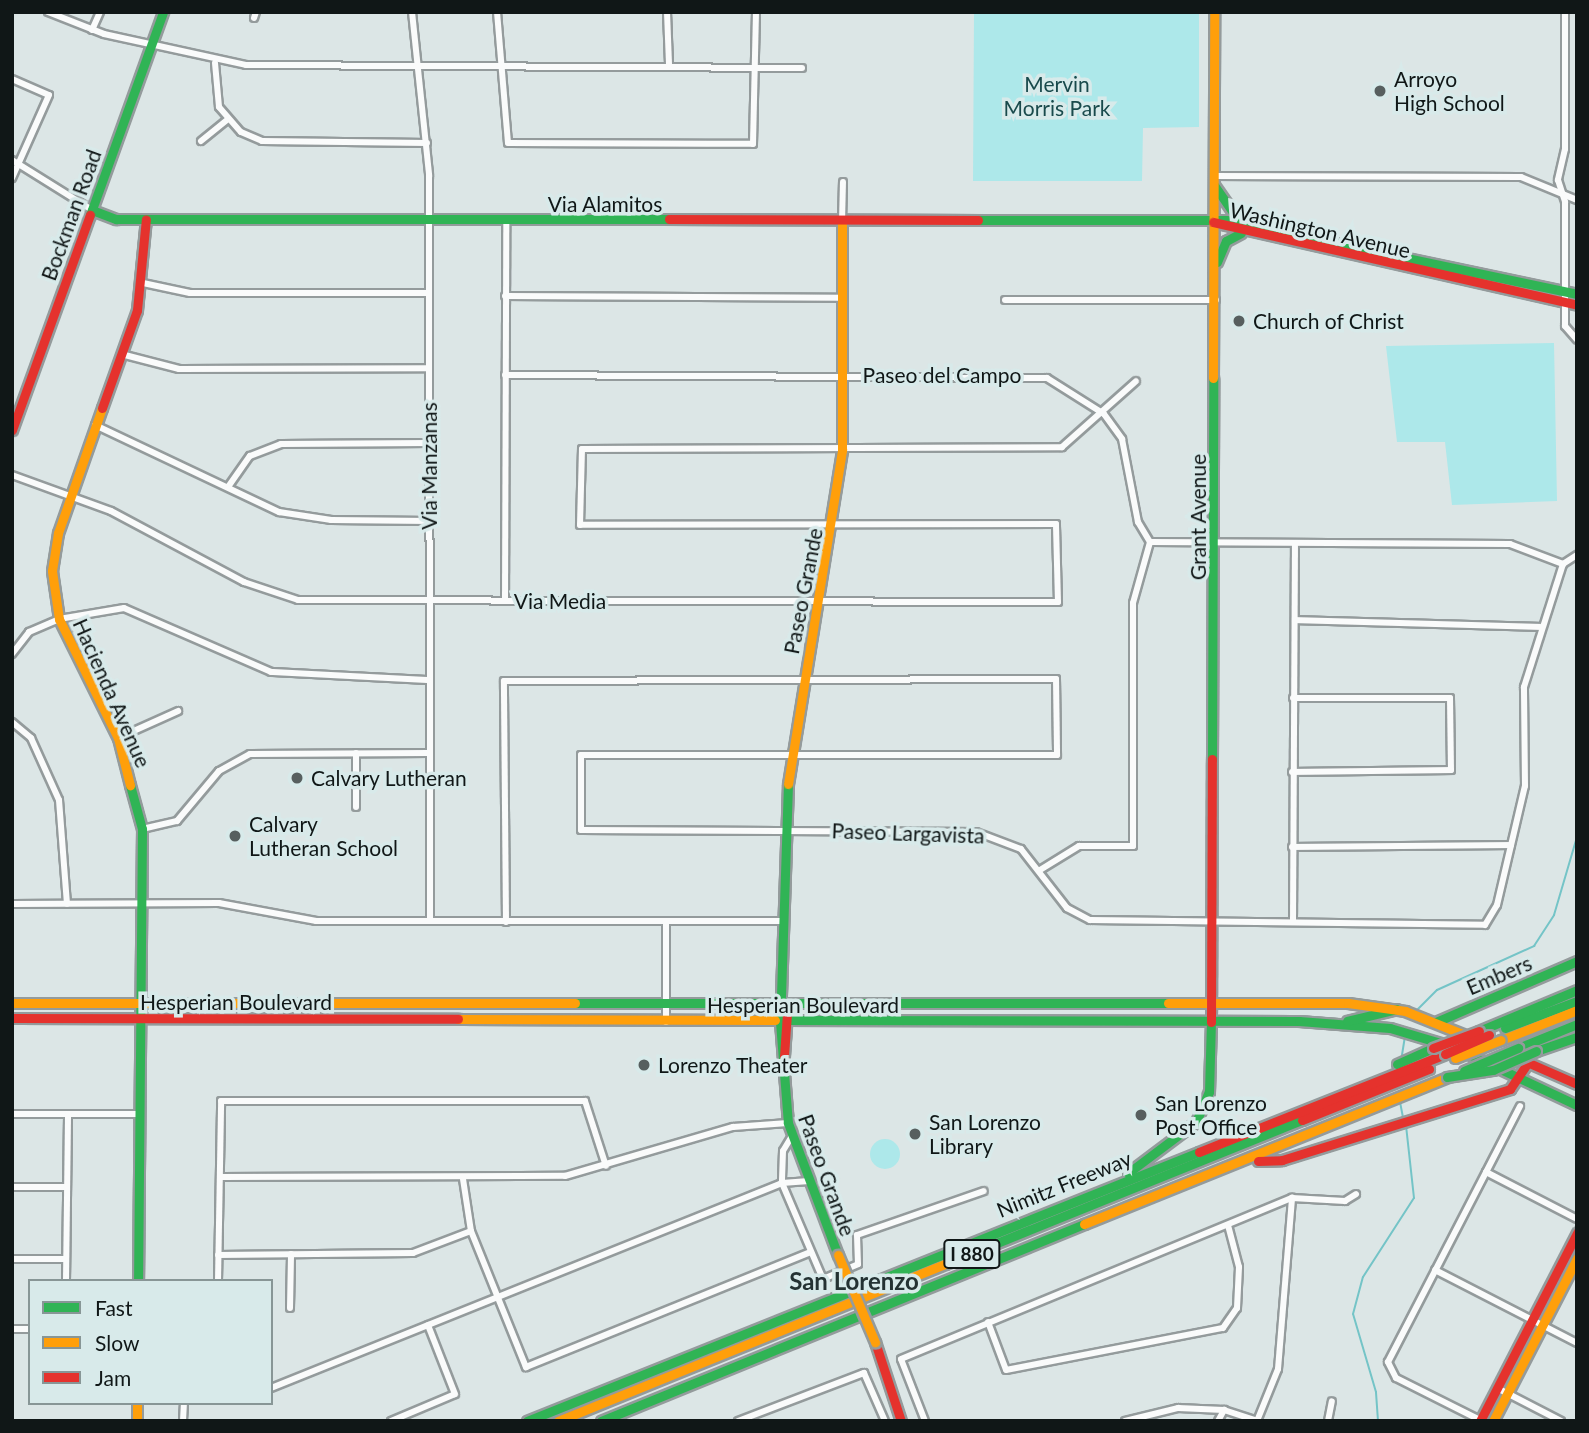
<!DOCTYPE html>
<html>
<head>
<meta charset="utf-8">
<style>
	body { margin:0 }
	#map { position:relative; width:1589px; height:1433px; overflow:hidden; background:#dce6e6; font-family:Lato,sans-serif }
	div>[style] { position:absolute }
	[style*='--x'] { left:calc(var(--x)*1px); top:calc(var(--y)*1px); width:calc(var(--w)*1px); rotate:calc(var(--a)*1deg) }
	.green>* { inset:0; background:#ade8ea }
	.round { border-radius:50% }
	.stream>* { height:2px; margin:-1px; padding:0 1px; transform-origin:1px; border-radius:1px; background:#74c4c7 }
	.roads { filter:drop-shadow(2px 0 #949b9c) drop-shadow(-2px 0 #949b9c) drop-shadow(0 2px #949b9c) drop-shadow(0 -2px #949b9c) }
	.street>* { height:6px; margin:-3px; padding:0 3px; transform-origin:3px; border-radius:3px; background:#fafbfb }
	.fast>* { height:9px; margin:-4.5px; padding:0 4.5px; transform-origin:4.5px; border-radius:4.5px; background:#30b455 }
	.slow>* { height:9px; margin:-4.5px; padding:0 4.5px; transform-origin:4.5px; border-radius:4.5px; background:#ff9f0a }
	.jam>* { height:9px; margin:-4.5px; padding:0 4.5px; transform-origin:4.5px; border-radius:4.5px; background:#e5322d }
	.bridges { filter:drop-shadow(2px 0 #949b9c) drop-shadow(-2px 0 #949b9c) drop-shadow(0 2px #949b9c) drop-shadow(0 -2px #949b9c) }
	.fast-bridge>* { height:9px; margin:-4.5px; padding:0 4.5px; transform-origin:4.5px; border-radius:4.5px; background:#30b455 }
	.slow-bridge>* { height:9px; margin:-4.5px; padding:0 4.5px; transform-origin:4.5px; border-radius:4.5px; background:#ff9f0a }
	.jam-bridge>* { height:9px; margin:-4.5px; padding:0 4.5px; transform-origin:4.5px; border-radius:4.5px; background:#e5322d }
	.dots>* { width:19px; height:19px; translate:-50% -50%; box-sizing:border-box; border:4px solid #d8eaea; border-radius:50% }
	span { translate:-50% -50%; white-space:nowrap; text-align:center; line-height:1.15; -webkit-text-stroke:7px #d8eaea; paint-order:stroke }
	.shield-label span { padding:2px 5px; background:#d8eaea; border:2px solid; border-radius:5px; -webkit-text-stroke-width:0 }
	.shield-label { font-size:19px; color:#101717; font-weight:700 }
	.poi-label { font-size:21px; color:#101717 }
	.left { translate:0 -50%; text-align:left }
	.park-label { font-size:21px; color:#194a4c }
	.street-label { font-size:21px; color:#101717 }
	.quarter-label { font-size:24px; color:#243233; font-weight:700 }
	.frame { position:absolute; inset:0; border:14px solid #101717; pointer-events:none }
	.legend { position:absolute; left:28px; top:1279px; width:245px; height:126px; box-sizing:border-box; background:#d8eaea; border:2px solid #889696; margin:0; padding:9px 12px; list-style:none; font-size:21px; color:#101717 }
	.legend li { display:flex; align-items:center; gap:14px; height:35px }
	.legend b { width:35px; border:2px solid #889696 }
</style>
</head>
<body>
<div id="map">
	<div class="green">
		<i style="clip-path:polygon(974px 12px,1199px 12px,1199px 127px,1143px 128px,1142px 181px,973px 181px)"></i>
		<i style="clip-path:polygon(1554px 343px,1557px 501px,1452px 505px,1445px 442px,1397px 442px,1386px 346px)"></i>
		<i class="round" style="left:870px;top:1139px;width:30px;height:30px"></i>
	</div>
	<div class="stream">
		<i style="--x:1415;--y:1012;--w:31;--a:-45"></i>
		<i style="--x:1437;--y:990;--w:107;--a:-24.4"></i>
		<i style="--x:1534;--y:946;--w:37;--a:-57"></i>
		<i style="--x:1554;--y:915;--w:81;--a:-73.6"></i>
		<i style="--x:1402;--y:1055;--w:19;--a:-81"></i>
		<i style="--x:1400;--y:1102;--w:15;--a:79"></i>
		<i style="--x:1378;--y:1421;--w:29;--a:-94"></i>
		<i style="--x:1376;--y:1392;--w:81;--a:-106.4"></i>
		<i style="--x:1353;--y:1314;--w:38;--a:-75"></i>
		<i style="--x:1363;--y:1277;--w:94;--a:-57.2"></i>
		<i style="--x:1414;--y:1198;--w:72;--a:-96.3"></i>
	</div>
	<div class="roads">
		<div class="street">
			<i style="--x:48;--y:12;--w:60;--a:21.4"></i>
			<i style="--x:104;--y:34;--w:145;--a:12.3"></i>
			<i style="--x:246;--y:65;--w:556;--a:0.31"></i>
			<i style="--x:412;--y:12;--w:164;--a:84"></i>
			<i style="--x:429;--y:175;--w:746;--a:89.92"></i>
			<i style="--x:497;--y:12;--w:131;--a:85.2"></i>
			<i style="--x:508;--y:143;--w:245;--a:0.2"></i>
			<i style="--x:753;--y:144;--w:132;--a:-88.7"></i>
			<i style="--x:667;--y:12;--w:53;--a:87.8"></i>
			<i style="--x:1565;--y:12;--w:137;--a:90"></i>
			<i style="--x:1565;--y:149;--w:32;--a:103"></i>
			<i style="--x:1558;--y:180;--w:23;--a:72"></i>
			<i style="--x:1565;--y:202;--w:124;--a:90"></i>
			<i style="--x:1565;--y:326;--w:18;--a:49"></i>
			<i style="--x:254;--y:18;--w:6;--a:-72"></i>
			<i style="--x:92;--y:30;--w:20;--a:-66"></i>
			<i style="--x:215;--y:63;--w:44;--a:84.8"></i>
			<i style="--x:219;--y:107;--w:33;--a:49"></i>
			<i style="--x:241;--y:132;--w:23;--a:23"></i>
			<i style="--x:262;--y:141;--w:165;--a:0.7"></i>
			<i style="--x:12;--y:79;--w:40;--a:23.4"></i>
			<i style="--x:49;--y:95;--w:91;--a:114"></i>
			<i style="--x:201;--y:141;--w:33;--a:-39"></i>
			<i style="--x:12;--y:160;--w:94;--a:32"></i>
			<i style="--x:1213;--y:176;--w:308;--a:0.2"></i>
			<i style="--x:1521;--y:177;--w:61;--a:22.3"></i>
			<i style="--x:842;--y:222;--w:40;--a:-88.6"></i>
			<i style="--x:143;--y:283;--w:48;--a:12"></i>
			<i style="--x:190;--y:293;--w:239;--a:0"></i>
			<i style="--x:505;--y:296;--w:337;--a:0.3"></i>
			<i style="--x:1005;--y:300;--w:211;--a:0"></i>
			<i style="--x:121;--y:354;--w:60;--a:14.5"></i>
			<i style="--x:179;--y:369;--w:250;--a:-0.2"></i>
			<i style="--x:505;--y:375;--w:542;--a:0.32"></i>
			<i style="--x:1047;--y:378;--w:67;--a:32.3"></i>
			<i style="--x:1104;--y:414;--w:31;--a:54"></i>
			<i style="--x:1122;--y:439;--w:85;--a:79.1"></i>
			<i style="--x:1138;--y:522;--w:23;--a:59"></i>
			<i style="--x:95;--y:425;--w:204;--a:25.3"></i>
			<i style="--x:279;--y:512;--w:53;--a:8.7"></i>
			<i style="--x:331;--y:520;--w:99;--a:0.6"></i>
			<i style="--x:12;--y:475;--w:105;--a:20"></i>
			<i style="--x:111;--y:511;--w:151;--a:28.1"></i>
			<i style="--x:244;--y:582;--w:57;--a:18.4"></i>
			<i style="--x:298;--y:600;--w:760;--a:0.15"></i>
			<i style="--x:1058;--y:602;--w:78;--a:-91.5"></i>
			<i style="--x:1056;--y:524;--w:476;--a:179.9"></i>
			<i style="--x:580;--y:525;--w:76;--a:-88.5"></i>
			<i style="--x:582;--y:449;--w:480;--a:-0.2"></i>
			<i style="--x:1062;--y:447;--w:99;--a:-41.7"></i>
			<i style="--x:228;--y:487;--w:38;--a:-55"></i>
			<i style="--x:250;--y:456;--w:33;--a:-21"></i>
			<i style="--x:281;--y:444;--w:148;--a:-0.4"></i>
			<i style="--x:1150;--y:542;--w:360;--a:0.3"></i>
			<i style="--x:1510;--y:544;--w:57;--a:20.7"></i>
			<i style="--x:1563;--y:564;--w:17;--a:-33"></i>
			<i style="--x:505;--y:600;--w:379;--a:-89.8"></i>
			<i style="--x:1295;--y:620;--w:245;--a:1.6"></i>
			<i style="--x:12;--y:654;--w:28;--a:-52"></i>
			<i style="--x:29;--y:632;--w:33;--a:-23"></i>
			<i style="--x:59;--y:619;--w:66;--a:-9.6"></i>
			<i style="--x:124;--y:608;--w:160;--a:23.5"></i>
			<i style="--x:271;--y:672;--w:158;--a:2.9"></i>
			<i style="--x:12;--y:722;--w:25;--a:40"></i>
			<i style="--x:31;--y:738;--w:68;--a:65.7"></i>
			<i style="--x:59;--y:800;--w:104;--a:85.6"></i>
			<i style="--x:118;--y:738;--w:66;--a:-24.2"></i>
			<i style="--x:1292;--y:772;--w:159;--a:-0.7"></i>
			<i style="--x:1451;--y:770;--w:72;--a:-90.8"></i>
			<i style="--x:1450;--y:698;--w:157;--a:180"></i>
			<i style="--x:356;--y:807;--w:54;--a:-90"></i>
			<i style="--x:142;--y:829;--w:36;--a:-13"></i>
			<i style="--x:177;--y:821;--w:65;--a:-50"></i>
			<i style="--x:219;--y:771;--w:35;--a:-29"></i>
			<i style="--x:250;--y:754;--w:179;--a:-0.3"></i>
			<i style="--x:1292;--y:847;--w:219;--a:-0.5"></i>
			<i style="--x:1040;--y:870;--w:46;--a:-31.6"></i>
			<i style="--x:1079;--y:846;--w:54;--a:0"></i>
			<i style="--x:1133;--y:846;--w:243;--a:-90"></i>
			<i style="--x:1133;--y:603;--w:63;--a:-74.4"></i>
			<i style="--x:12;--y:904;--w:207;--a:-0.3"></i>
			<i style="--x:219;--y:903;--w:99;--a:10.5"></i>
			<i style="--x:316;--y:921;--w:468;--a:0"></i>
			<i style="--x:506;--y:922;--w:241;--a:-90.5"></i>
			<i style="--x:504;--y:681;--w:552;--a:-0.21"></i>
			<i style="--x:1056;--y:679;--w:76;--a:89.2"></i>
			<i style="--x:1057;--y:755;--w:476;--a:180"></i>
			<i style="--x:581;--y:755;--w:75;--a:90"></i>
			<i style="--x:581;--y:830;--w:395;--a:0.3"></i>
			<i style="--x:976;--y:832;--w:48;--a:20.7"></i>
			<i style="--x:1021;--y:849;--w:75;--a:52.1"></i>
			<i style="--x:1067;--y:908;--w:26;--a:28"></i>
			<i style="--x:1090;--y:920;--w:395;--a:0.7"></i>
			<i style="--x:1485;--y:925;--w:23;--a:-59"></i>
			<i style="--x:1497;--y:905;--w:122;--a:-76.8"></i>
			<i style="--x:1525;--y:786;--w:99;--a:-90.6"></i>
			<i style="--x:1524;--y:687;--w:129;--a:-72.4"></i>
			<i style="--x:1293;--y:922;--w:376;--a:-89.7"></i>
			<i style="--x:666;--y:923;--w:99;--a:90"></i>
			<i style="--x:12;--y:1114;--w:128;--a:0"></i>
			<i style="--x:792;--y:1136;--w:17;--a:121"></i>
			<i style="--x:783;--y:1151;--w:32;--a:92"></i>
			<i style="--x:782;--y:1183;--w:104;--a:66.9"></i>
			<i style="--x:823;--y:1279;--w:38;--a:-23"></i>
			<i style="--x:858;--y:1264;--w:29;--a:-92"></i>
			<i style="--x:857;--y:1235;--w:134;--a:-19.1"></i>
			<i style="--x:1486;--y:1172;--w:102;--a:27.3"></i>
			<i style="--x:220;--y:1177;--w:345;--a:-0.2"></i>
			<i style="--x:565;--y:1176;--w:175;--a:-16.3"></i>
			<i style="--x:733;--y:1127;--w:55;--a:-4.2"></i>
			<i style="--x:463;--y:1179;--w:53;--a:81.3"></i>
			<i style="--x:471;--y:1231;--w:147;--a:68"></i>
			<i style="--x:526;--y:1367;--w:307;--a:-22"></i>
			<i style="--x:12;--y:1187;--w:55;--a:0"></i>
			<i style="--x:218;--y:1255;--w:195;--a:-0.6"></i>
			<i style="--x:413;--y:1253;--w:62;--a:-20.8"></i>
			<i style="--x:12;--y:1259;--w:54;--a:0"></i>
			<i style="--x:1435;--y:1270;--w:160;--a:27.2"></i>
			<i style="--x:66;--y:1281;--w:167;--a:-89.3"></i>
			<i style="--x:218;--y:1281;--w:180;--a:-89"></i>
			<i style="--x:221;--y:1101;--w:364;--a:0"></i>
			<i style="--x:585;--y:1101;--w:68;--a:72.1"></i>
			<i style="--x:290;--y:1308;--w:54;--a:-88.9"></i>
			<i style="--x:988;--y:1322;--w:51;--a:69.4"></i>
			<i style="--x:1006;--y:1370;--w:221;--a:-11"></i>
			<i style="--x:1223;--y:1328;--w:24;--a:-55"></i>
			<i style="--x:1237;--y:1308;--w:41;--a:-87.2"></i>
			<i style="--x:1239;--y:1267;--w:43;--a:-104.7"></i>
			<i style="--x:12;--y:1329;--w:18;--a:0"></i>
			<i style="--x:271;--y:1388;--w:551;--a:-21.86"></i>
			<i style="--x:782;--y:1183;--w:27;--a:-4"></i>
			<i style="--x:1497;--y:1388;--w:72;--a:27.3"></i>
			<i style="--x:1480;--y:1420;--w:94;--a:-153.4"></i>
			<i style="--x:1396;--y:1378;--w:18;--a:-117"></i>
			<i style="--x:1388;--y:1362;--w:288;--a:-62.7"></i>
			<i style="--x:183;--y:1421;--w:18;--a:-87"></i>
			<i style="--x:391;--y:1421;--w:69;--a:-22.9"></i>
			<i style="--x:455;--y:1394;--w:74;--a:-111.4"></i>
			<i style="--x:738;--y:1421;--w:135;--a:-20.9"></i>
			<i style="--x:864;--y:1373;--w:52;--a:66.4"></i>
			<i style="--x:925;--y:1421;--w:66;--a:-111.2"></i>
			<i style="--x:901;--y:1359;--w:423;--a:-22.4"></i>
			<i style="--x:1292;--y:1198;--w:53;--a:3.2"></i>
			<i style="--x:1345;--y:1201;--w:13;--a:-32"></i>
			<i style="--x:1125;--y:1421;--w:55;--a:-13.8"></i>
			<i style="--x:1178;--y:1408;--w:46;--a:2.5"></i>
			<i style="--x:1224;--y:1410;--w:35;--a:18"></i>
			<i style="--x:1257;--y:1421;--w:56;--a:-68"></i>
			<i style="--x:1278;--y:1369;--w:172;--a:-85.3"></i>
			<i style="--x:1218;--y:1421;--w:13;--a:-61"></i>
			<i style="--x:1328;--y:1421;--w:20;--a:-79"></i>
		</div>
		<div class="fast">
			<i style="--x:1214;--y:185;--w:44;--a:55.2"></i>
			<i style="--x:92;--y:210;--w:26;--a:21"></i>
			<i style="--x:116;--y:219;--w:553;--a:0"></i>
			<i style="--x:90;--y:215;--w:216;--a:-70.2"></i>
			<i style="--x:978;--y:220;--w:248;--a:0"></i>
			<i style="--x:1226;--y:220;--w:359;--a:11.9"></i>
			<i style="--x:1217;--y:262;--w:23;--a:-67"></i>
			<i style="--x:1226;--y:241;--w:17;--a:-28"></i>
			<i style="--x:1212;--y:759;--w:381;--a:-89.8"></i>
			<i style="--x:788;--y:784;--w:238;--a:91.9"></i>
			<i style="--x:780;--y:1022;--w:101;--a:85.5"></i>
			<i style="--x:788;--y:1123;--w:141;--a:69.3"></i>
			<i style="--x:130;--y:785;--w:46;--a:74.7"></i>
			<i style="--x:142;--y:829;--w:452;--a:90.5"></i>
			<i style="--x:575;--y:1003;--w:593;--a:0"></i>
			<i style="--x:775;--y:1020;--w:524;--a:0.11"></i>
			<i style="--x:1299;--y:1021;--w:91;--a:4.4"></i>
			<i style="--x:1390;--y:1028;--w:59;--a:16.6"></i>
			<i style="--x:1347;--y:1021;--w:51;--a:-13.5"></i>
			<i style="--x:1436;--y:1022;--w:154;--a:-23.4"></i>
			<i style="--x:1505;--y:1028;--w:77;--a:-20.6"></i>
			<i style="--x:1479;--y:1031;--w:106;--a:-22.7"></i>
			<i style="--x:1518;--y:1048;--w:64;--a:-22.1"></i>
			<i style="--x:1462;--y:1051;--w:127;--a:25.2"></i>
			<i style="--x:1536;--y:1051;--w:43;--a:-18.9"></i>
			<i style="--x:1397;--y:1064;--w:39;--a:-24"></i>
			<i style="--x:1128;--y:1173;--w:85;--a:-36.9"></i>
			<i style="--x:1196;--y:1122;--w:33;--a:-67"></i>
			<i style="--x:1209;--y:1092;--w:70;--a:-88.4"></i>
			<i style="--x:945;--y:1264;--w:385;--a:-22"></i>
			<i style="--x:527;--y:1421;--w:724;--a:-21.82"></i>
			<i style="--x:601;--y:1421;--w:522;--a:-22.19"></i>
		</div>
		<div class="slow">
			<i style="--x:1213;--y:378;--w:366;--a:-89.8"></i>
			<i style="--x:102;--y:408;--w:133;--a:109.4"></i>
			<i style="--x:58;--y:533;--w:38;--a:99"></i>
			<i style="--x:52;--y:571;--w:49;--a:81.7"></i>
			<i style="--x:59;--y:619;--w:133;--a:63.6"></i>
			<i style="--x:118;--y:738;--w:49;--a:75.7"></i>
			<i style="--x:788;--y:784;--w:338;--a:-80.8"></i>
			<i style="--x:842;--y:450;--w:228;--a:-90"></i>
			<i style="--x:12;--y:1003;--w:563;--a:0"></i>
			<i style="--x:1168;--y:1003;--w:180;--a:0"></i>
			<i style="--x:1348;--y:1003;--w:58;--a:8"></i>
			<i style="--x:1405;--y:1011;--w:70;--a:21.8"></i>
			<i style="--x:458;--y:1019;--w:317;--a:0.2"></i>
			<i style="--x:1501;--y:1040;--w:82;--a:-21.5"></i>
			<i style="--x:1084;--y:1224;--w:392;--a:-22"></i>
			<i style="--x:137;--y:1403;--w:18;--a:90"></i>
			<i style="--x:558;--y:1421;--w:418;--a:-22.1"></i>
			<i style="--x:1493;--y:1421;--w:183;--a:-62.7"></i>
		</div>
		<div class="jam">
			<i style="--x:669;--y:219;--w:309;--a:0.2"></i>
			<i style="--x:1213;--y:222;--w:373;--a:12.8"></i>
			<i style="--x:102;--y:408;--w:104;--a:-70.3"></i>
			<i style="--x:137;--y:310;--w:91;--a:-84.4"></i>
			<i style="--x:12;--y:430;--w:229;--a:-70.1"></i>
			<i style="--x:12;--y:1018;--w:446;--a:0.1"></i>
			<i style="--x:1211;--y:1022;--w:263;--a:-89.8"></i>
			<i style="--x:784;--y:1056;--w:43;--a:-86"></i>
			<i style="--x:1520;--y:1059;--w:62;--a:23.7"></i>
			<i style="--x:1302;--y:1120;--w:137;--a:-21.9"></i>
			<i style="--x:1199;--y:1152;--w:265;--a:-21.7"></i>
			<i style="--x:1258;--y:1161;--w:24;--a:-2"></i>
			<i style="--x:1282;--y:1160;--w:239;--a:-17.3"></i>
			<i style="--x:1510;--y:1089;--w:32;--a:-56"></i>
			<i style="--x:875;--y:1342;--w:83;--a:71.8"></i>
			<i style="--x:1480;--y:1421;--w:212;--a:-62.7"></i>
		</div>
	</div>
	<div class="bridges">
		<div class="fast-bridge">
			<i style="--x:1464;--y:1071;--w:59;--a:-23.1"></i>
			<i style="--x:1447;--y:1077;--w:47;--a:-8.7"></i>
			<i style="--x:1493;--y:1070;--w:47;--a:-23.8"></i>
		</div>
		<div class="slow-bridge">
			<i style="--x:1455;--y:1058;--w:49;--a:-21.4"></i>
			<i style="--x:838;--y:1255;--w:95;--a:67"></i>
		</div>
		<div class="jam-bridge">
			<i style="--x:1433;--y:1048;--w:49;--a:-20.3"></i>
			<i style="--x:1445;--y:1054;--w:48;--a:-23.4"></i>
		</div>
	</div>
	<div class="dots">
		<i style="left:1380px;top:91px;background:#575f5f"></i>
		<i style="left:1239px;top:321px;background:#575f5f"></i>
		<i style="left:297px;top:778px;background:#575f5f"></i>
		<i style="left:235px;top:836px;background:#575f5f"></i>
		<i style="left:644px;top:1065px;background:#575f5f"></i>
		<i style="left:1141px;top:1115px;background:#575f5f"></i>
		<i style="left:915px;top:1134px;background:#575f5f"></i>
	</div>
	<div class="shield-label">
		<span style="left:972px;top:1254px">I 880</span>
	</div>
	<div class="poi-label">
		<span class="left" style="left:1394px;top:91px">Arroyo<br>High School</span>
		<span class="left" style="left:1253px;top:321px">Church of Christ</span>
		<span class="left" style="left:311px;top:778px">Calvary Lutheran</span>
		<span class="left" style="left:249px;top:836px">Calvary<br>Lutheran School</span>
		<span class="left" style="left:658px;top:1065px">Lorenzo Theater</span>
		<span class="left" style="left:1155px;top:1115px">San Lorenzo<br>Post Office</span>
		<span class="left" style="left:929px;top:1134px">San Lorenzo<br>Library</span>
	</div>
	<div class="park-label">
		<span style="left:1057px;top:96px">Mervin<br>Morris Park</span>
	</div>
	<div class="street-label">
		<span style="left:605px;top:204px">Via Alamitos</span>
		<span style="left:71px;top:215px;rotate:-70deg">Bockman Road</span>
		<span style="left:1320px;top:230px;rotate:13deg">Washington Avenue</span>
		<span style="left:942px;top:375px">Paseo del Campo</span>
		<span style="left:429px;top:466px;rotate:-90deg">Via Manzanas</span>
		<span style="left:1198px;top:517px;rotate:-90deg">Grant Avenue</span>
		<span style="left:803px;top:591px;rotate:-79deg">Paseo Grande</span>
		<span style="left:560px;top:601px">Via Media</span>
		<span style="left:112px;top:693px;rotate:66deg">Hacienda Avenue</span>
		<span style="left:908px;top:833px;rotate:2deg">Paseo Largavista</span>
		<span style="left:1499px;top:975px;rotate:-23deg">Embers</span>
		<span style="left:236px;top:1002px">Hesperian Boulevard</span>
		<span style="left:803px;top:1005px">Hesperian Boulevard</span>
		<span style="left:827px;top:1175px;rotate:70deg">Paseo Grande</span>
		<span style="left:1064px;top:1184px;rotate:-22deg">Nimitz Freeway</span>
	</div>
	<div class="quarter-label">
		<span style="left:854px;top:1281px">San Lorenzo</span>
	</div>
	<div class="frame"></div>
	<ul class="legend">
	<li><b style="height:9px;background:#30b455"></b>Fast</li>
	<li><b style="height:9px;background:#ff9f0a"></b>Slow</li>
	<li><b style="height:9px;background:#e5322d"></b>Jam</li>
	</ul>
</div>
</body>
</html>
